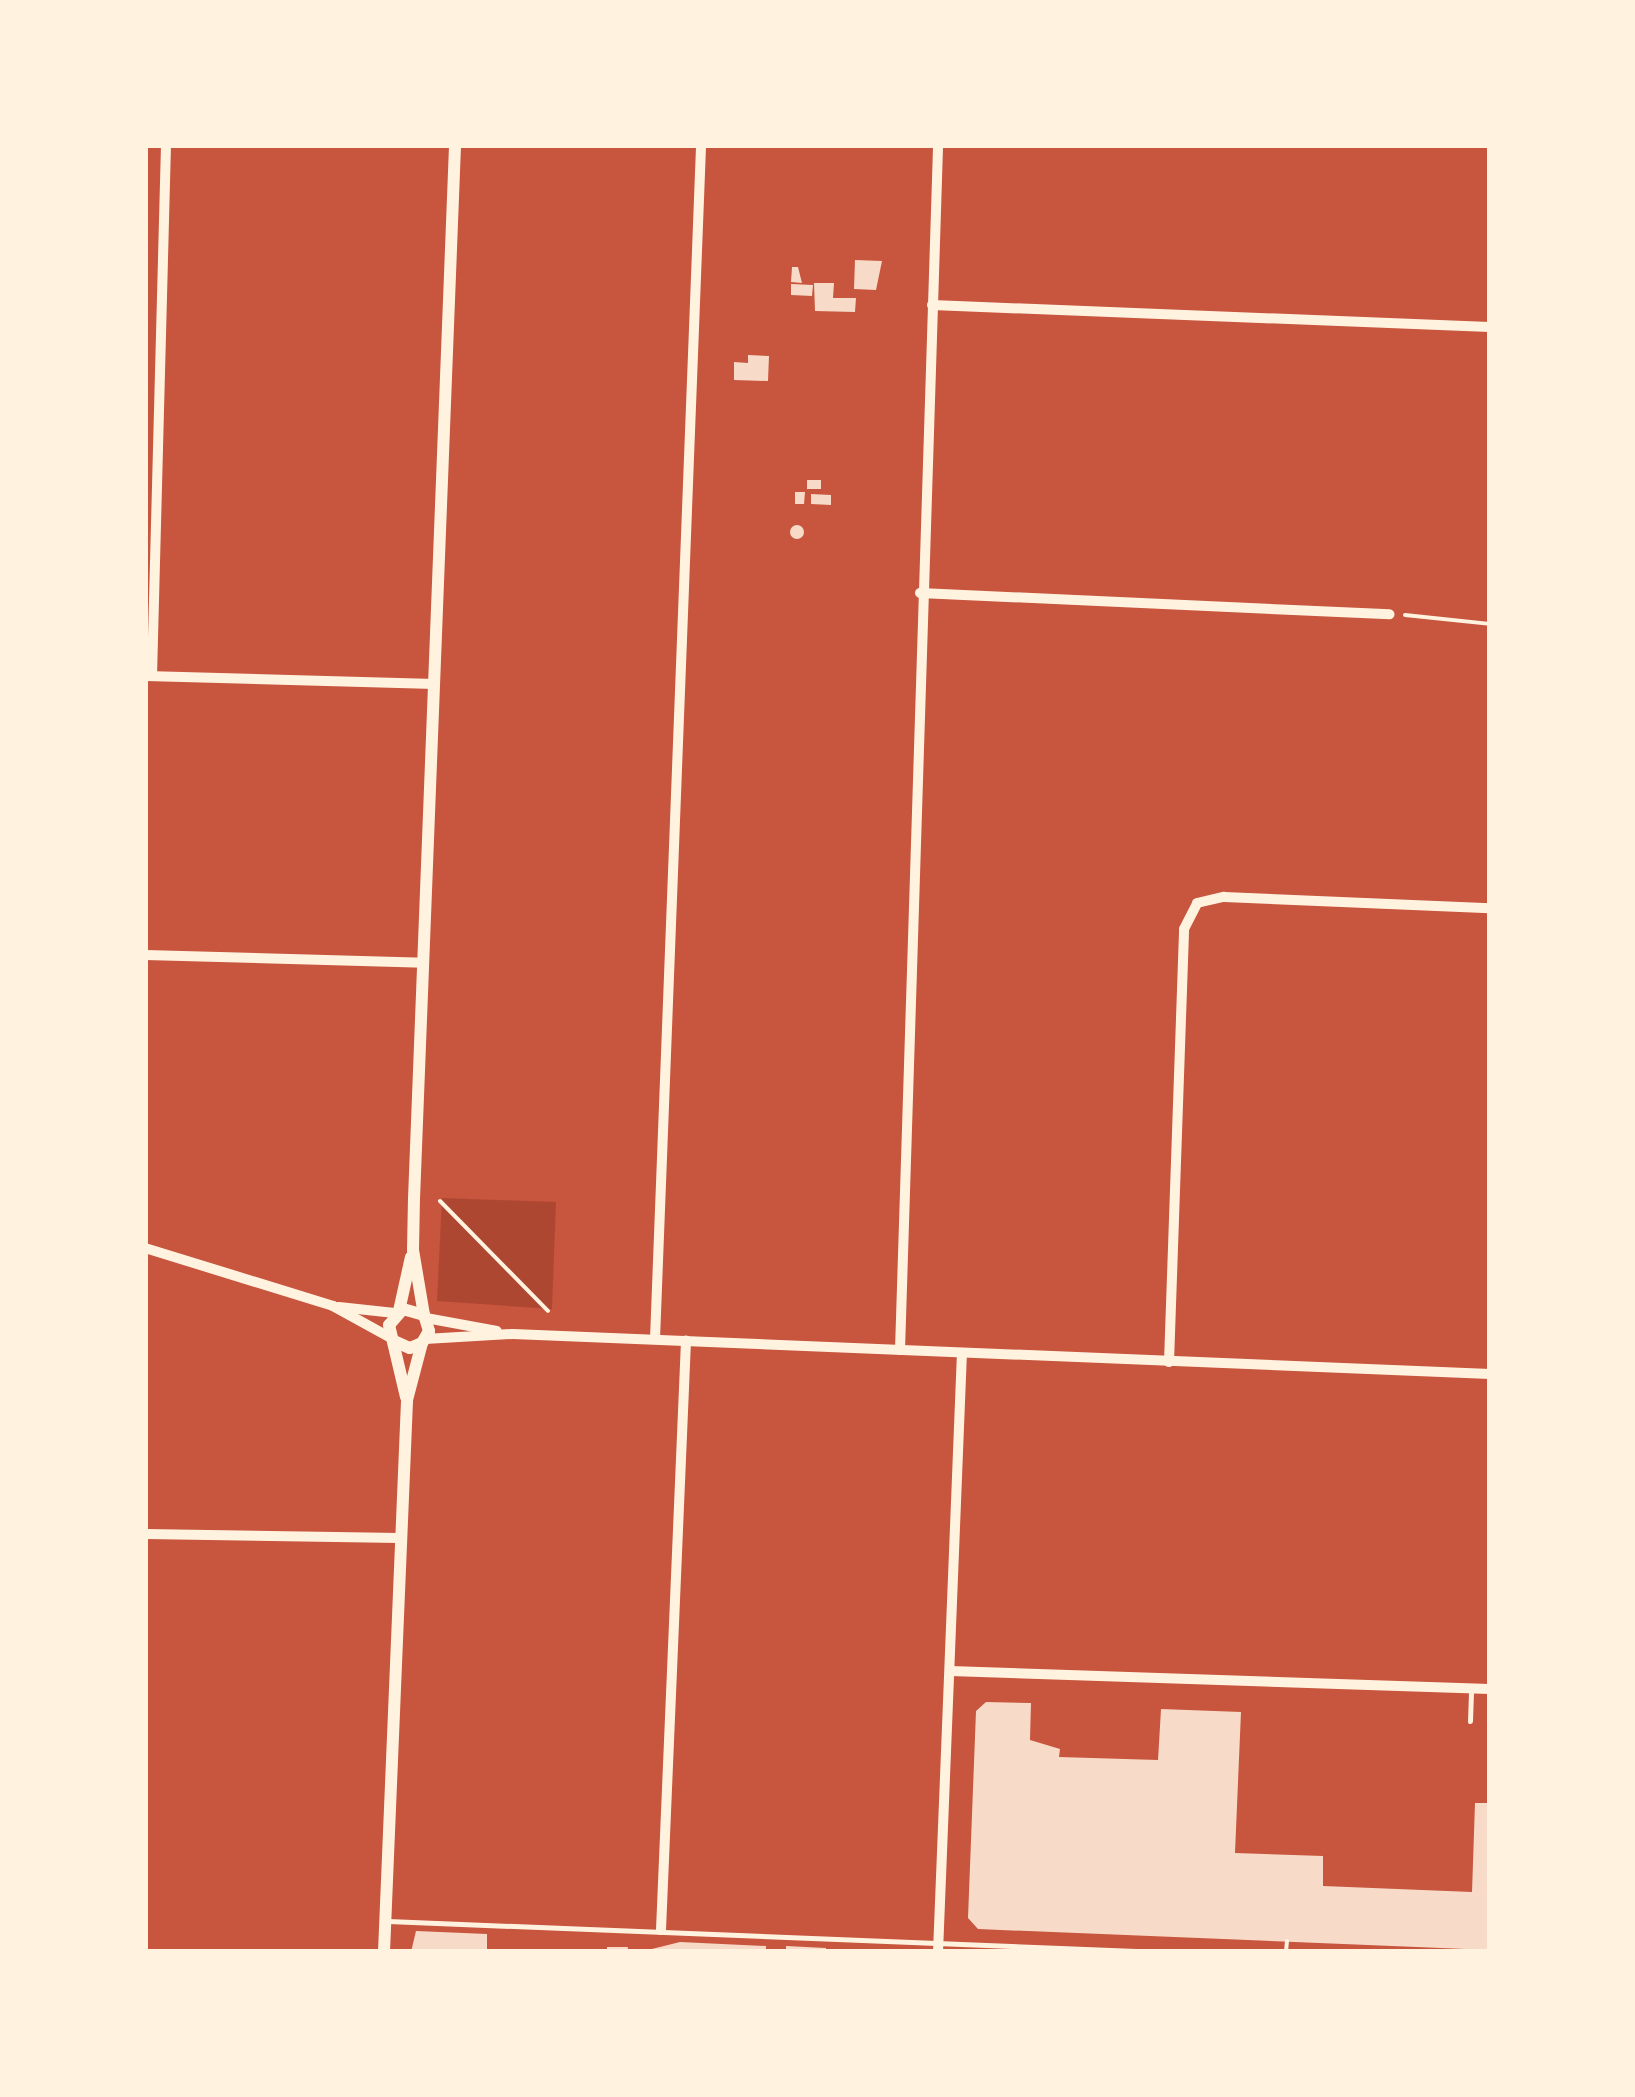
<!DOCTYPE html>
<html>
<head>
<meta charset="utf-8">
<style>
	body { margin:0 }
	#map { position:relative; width:1635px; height:2097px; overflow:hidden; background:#c8553d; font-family:Raleway,sans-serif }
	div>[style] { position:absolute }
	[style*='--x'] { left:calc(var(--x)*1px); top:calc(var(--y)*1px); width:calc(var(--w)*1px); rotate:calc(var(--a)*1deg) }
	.green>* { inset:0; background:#ae4732 }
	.building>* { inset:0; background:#f7dbc8 }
	.round { border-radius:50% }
	.path>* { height:4px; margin:-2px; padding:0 2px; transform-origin:2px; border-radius:2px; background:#fff3e0 }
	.service>* { height:5px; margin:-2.5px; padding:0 2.5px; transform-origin:2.5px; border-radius:2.5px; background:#fff3e0 }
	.minor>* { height:10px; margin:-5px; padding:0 5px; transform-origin:5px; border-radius:5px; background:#fff3e0 }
	.tertiary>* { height:12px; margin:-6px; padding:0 6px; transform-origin:6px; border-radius:6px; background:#fff3e0 }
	span { translate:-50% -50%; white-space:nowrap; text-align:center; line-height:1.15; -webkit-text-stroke:8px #fff3e0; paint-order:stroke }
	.frame { position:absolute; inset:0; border:148px solid #fff3e0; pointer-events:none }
</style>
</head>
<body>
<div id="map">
	<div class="green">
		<i style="clip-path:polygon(442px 1198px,556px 1202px,552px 1309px,437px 1301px)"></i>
	</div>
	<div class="building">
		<i style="clip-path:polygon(855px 260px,882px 261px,876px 290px,854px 289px)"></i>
		<i style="clip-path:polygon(792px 267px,798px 267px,802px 283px,791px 282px)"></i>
		<i style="clip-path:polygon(814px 283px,834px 283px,833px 298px,856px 298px,855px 312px,815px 311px)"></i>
		<i style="clip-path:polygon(791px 284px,813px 285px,812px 296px,791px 295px)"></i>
		<i style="clip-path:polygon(748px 355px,769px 356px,768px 381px,734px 380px,734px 362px,748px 363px)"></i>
		<i style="clip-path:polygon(807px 480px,821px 480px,821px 489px,807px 489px)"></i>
		<i style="clip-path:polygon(795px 492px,805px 492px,804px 504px,795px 504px)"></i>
		<i style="clip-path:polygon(811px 494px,831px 495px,831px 505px,811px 504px)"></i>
		<i class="round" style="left:790px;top:525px;width:14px;height:14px"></i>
		<i style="clip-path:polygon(986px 1702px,1031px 1703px,1030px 1740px,1060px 1749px,1059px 1757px,1158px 1760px,1161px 1709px,1241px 1712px,1235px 1853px,1323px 1856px,1323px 1886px,1472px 1892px,1475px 1803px,1490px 1803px,1490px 1950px,978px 1929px,968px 1918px,976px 1711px)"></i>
		<i style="clip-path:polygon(416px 1931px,487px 1934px,487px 1952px,411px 1952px)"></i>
		<i style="clip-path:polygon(680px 1942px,766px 1946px,766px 1952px,640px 1952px)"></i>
		<i style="clip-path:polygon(786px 1946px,826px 1948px,826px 1952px,786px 1952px)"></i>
		<i style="clip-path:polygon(607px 1947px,628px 1947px,627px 1952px,607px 1952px)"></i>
	</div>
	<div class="path">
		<i style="--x:1405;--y:615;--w:85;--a:6"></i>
		<i style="--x:440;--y:1201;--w:154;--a:45.5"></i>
		<i style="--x:1286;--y:1952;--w:11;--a:-85"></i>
	</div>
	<div class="service">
		<i style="--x:1470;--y:1721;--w:32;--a:-88"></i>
		<i style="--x:388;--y:1921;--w:774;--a:2.3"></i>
	</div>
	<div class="minor">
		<i style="--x:932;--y:305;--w:558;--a:2.26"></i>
		<i style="--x:920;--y:593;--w:470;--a:2.6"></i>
		<i style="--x:146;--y:676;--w:289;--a:1.6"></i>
		<i style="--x:152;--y:676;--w:531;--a:-88.49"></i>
		<i style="--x:145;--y:955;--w:279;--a:1.6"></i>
		<i style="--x:145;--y:1248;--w:197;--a:17.1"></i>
		<i style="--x:333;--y:1306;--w:66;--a:28.9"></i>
		<i style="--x:339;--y:1307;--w:56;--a:6.1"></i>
		<i style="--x:426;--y:1318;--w:72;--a:10.4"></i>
		<i style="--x:425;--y:1339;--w:88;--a:-3.3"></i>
		<i style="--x:513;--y:1334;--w:978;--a:2.34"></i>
		<i style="--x:655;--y:1339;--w:1195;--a:-87.79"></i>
		<i style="--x:900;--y:1350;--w:1206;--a:-88.19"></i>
		<i style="--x:1169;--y:1362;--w:433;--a:-88"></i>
		<i style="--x:1184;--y:929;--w:29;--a:-63"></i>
		<i style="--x:1197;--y:903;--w:28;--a:-13"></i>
		<i style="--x:1224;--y:897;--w:266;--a:2.4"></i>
		<i style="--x:145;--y:1534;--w:255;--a:0.9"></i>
		<i style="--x:950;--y:1671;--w:540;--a:1.91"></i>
		<i style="--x:661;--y:1930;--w:590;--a:-87.57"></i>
		<i style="--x:938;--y:1952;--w:599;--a:-87.71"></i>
	</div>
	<div class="tertiary">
		<i style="--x:399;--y:1311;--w:55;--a:-77.5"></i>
		<i style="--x:424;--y:1315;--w:66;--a:-99.6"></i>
		<i style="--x:413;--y:1250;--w:51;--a:-88.9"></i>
		<i style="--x:414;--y:1199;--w:1055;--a:-87.77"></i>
		<i style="--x:394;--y:1341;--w:17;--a:24"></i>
		<i style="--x:410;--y:1348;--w:13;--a:-23"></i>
		<i style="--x:422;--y:1343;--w:14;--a:-60"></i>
		<i style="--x:429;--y:1331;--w:17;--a:-107"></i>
		<i style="--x:424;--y:1315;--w:22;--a:-164"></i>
		<i style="--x:403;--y:1309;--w:21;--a:131"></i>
		<i style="--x:389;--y:1325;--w:74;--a:76.7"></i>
		<i style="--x:384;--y:1952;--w:552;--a:-87.61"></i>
		<i style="--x:407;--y:1400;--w:59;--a:-75.3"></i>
	</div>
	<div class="frame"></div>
</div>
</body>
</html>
